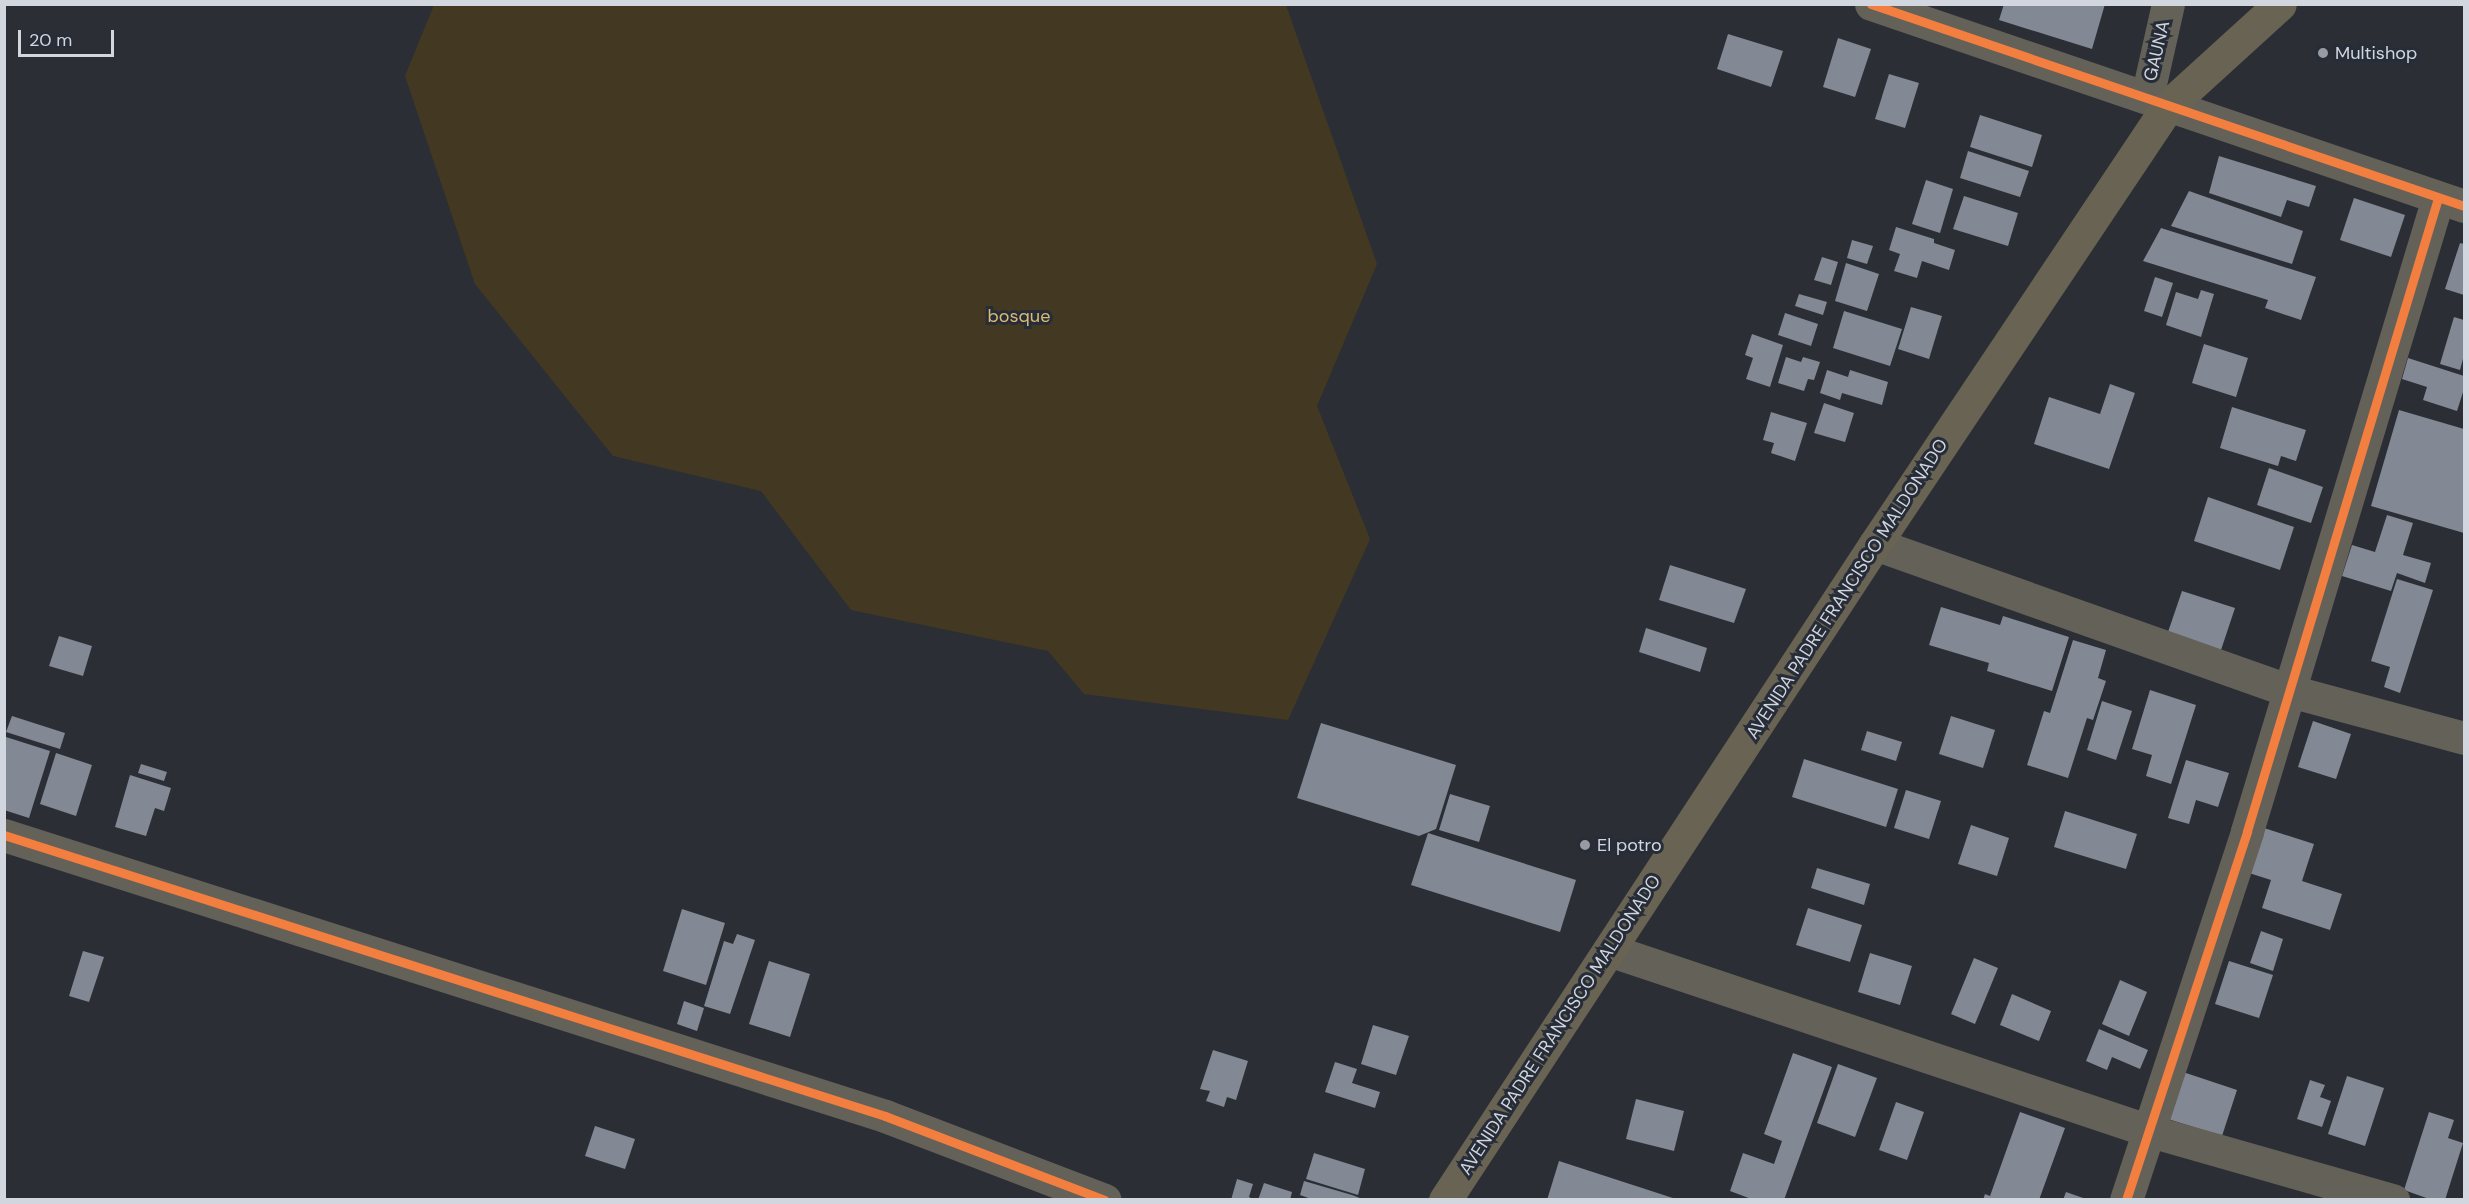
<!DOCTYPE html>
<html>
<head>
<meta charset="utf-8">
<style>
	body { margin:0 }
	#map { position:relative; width:2469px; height:1204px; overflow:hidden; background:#2b2e34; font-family:"DM Sans",sans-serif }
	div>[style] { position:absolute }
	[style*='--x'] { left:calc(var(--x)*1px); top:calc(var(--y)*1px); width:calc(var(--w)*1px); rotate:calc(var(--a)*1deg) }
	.green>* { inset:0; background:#433922 }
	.building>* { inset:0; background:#828894 }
	.minor>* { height:33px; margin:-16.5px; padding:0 16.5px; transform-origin:16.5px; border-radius:16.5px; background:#646159 }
	.major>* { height:33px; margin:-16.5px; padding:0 16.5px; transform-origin:16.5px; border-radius:16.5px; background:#696353 }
	.cycleway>* { height:9px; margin:-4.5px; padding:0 4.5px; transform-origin:4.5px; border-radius:4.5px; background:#f27e40 }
	.dots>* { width:16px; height:16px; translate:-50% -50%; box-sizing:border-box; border:3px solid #272d38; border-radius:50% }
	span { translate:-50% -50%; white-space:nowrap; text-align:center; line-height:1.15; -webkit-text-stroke:6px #272d38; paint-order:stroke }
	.street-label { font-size:18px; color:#d2d6de }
	.poi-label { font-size:18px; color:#d2d6de }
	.left { translate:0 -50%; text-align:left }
	.park-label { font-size:18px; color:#dabb71 }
	.frame { position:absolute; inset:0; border:6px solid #d2d6de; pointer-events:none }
	.scale { position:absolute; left:18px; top:30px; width:96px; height:27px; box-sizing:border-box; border:3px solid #d2d6de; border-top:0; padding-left:8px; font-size:18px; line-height:21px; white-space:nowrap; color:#d2d6de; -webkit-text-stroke:4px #272d38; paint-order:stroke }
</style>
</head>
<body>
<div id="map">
	<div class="green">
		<i style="clip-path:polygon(434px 5px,1286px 5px,1377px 264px,1317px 406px,1370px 539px,1288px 720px,1084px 694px,1048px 651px,851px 610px,761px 491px,613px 456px,475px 284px,405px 76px)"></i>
	</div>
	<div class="building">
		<i style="clip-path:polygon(2004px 4px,2105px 4px,2092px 49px,1999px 20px)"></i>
		<i style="clip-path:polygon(1728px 34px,1783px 51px,1771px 87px,1717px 69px)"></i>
		<i style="clip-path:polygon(1838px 38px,1871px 49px,1855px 97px,1823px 87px)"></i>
		<i style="clip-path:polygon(1889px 74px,1919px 83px,1905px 128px,1875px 119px)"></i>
		<i style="clip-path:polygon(1980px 115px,2042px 135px,2032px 167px,1970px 147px)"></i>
		<i style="clip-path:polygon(1968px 151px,2029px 171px,2020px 197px,1960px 178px)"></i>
		<i style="clip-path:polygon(2219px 156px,2316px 186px,2309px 207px,2287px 200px,2281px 217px,2209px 193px)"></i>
		<i style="clip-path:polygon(1926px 180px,1953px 189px,1940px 233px,1912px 224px)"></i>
		<i style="clip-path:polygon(2189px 191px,2303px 231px,2292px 264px,2171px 226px)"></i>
		<i style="clip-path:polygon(1964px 196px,2018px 213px,2008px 246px,1953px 229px)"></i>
		<i style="clip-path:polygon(2354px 198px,2405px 215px,2391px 257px,2340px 240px)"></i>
		<i style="clip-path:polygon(1896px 227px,1934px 239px,1934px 243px,1955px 250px,1949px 270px,1922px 261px,1917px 278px,1894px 271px,1900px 254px,1889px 250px)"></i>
		<i style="clip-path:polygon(2161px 228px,2316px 277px,2301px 320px,2265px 308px,2268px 300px,2143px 261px)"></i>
		<i style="clip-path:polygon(1852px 240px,1873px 246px,1867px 264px,1847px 258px)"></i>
		<i style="clip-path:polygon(2460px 243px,2464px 244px,2464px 295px,2445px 289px)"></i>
		<i style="clip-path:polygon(1822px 257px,1838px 262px,1831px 285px,1814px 280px)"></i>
		<i style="clip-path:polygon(1846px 263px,1879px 274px,1867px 311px,1835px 301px)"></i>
		<i style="clip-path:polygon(2155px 277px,2173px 283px,2162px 317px,2144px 311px)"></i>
		<i style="clip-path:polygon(2201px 290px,2214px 294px,2201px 337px,2166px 325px,2176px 292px,2198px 299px)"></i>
		<i style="clip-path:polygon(1799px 294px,1827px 302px,1823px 315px,1795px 306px)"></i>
		<i style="clip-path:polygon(1911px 307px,1942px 316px,1929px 359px,1898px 349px)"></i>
		<i style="clip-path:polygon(1844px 311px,1902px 329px,1890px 366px,1833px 348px)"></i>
		<i style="clip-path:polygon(1785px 313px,1818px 324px,1811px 346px,1778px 335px)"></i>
		<i style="clip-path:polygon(2454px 317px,2464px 320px,2464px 355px,2460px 370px,2440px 364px)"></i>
		<i style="clip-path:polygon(1752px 334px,1783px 345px,1770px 387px,1746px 379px,1753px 358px,1745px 355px)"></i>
		<i style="clip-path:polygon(2204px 344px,2248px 358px,2236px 397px,2192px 383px)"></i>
		<i style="clip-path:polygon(1786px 357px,1801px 362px,1803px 357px,1820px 362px,1814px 380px,1808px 379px,1804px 391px,1778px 383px)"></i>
		<i style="clip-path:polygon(2408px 358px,2464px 376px,2464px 389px,2457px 411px,2423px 400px,2427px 387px,2402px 379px)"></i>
		<i style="clip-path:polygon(1827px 370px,1848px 377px,1850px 370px,1888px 382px,1882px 405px,1842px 393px,1840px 400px,1820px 393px)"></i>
		<i style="clip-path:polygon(2110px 384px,2135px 393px,2109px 469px,2034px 444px,2049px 397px,2100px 414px)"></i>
		<i style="clip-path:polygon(1824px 403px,1854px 413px,1845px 442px,1814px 433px)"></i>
		<i style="clip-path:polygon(2232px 407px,2306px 430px,2296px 461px,2281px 456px,2278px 466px,2220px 448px)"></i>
		<i style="clip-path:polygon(2399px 410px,2464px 429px,2464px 533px,2371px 506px)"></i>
		<i style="clip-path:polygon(1771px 412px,1807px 423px,1795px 461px,1771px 453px,1774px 443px,1763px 440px)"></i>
		<i style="clip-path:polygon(2269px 468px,2323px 487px,2311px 523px,2257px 505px)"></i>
		<i style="clip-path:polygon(2208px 497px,2294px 527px,2280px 570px,2194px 541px)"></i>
		<i style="clip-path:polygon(2387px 515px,2413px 523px,2403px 555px,2431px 563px,2425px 583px,2397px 573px,2391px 591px,2342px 576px,2352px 545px,2375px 552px)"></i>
		<i style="clip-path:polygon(1670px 565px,1746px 589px,1734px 623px,1659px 600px)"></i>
		<i style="clip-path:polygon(2397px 579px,2433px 590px,2400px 693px,2384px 687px,2390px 667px,2371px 661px)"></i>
		<i style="clip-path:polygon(2182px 591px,2235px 608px,2221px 650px,2168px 632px)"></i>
		<i style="clip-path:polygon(1941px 607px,2000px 625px,2003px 616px,2069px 637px,2052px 691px,1987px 671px,1989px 663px,1929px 645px)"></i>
		<i style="clip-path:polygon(1646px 628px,1707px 648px,1700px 672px,1639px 652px)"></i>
		<i style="clip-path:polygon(59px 636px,92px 646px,83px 676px,49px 666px)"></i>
		<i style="clip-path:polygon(2073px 640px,2106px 650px,2098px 678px,2106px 681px,2093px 720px,2087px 718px,2068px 778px,2027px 765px,2044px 711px,2050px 713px)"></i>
		<i style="clip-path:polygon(2150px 690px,2196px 705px,2171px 784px,2146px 776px,2152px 755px,2132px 749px)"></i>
		<i style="clip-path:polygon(2102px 701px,2132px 711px,2116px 760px,2087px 750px)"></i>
		<i style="clip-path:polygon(12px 716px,65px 733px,60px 749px,6px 732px)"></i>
		<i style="clip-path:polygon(1951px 716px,1995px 730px,1983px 768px,1939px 754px)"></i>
		<i style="clip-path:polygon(2313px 721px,2351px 734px,2336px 779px,2298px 767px)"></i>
		<i style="clip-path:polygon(1321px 723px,1456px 765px,1436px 829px,1419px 836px,1297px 798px)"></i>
		<i style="clip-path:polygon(1867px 731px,1902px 742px,1896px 761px,1861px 750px)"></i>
		<i style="clip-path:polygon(6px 737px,50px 751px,29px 818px,4px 810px)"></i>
		<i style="clip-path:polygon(56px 753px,92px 765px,76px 816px,40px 804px)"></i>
		<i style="clip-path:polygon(1804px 759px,1898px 789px,1886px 827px,1792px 797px)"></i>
		<i style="clip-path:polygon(2186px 760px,2229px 773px,2218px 807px,2196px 800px,2189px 824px,2168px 818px)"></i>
		<i style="clip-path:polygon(141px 764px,167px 772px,164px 781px,138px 773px)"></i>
		<i style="clip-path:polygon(130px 775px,171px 788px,164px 811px,155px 808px,146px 836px,115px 827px)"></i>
		<i style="clip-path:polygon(1906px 790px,1941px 801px,1929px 839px,1894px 828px)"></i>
		<i style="clip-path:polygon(1450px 794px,1490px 806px,1479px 842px,1439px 830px)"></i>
		<i style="clip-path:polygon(2065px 811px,2137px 834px,2126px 869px,2054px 847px)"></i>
		<i style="clip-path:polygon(1971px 825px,2009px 838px,1997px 876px,1958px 864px)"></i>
		<i style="clip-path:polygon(2264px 828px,2314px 844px,2302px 881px,2342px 894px,2330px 930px,2262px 908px,2271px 880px,2249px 873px)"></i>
		<i style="clip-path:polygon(1428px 833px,1576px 880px,1560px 932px,1411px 885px)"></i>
		<i style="clip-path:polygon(1817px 868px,1870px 884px,1864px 905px,1811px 888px)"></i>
		<i style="clip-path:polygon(1808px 908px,1862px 925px,1850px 962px,1796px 945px)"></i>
		<i style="clip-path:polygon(682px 909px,725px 923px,706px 985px,663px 971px)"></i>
		<i style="clip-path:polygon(2261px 931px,2283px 939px,2273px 971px,2250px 963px)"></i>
		<i style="clip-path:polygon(737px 934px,755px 940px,730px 1014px,704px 1006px,724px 941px,733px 944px)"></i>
		<i style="clip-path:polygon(83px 951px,104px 957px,89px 1002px,69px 996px)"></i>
		<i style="clip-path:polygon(1870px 953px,1912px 966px,1900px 1005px,1858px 992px)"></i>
		<i style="clip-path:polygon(1974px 958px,1998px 968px,1975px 1024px,1951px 1014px)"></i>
		<i style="clip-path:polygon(769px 961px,810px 974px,790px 1037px,749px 1024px)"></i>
		<i style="clip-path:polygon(2229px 961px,2273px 975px,2259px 1018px,2215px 1004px)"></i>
		<i style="clip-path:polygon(2120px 980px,2147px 992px,2129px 1036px,2102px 1024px)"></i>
		<i style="clip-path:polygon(2012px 994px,2051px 1011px,2039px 1041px,2000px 1025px)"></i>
		<i style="clip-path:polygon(684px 1001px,704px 1008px,697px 1031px,677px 1024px)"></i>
		<i style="clip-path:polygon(1373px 1025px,1409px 1036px,1396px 1075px,1361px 1064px)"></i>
		<i style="clip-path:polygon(2099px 1029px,2148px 1050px,2140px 1069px,2112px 1057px,2107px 1070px,2086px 1061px)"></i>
		<i style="clip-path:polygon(1213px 1050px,1248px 1061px,1236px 1100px,1227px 1097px,1224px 1107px,1206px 1101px,1210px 1091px,1200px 1089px)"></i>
		<i style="clip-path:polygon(1793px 1053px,1832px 1067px,1784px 1200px,1754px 1200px,1730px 1191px,1743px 1153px,1774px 1164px,1782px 1141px,1764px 1134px)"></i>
		<i style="clip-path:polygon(1335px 1062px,1357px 1069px,1352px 1083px,1380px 1092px,1375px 1108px,1325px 1092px)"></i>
		<i style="clip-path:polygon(1838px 1064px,1877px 1078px,1855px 1137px,1817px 1123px)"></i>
		<i style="clip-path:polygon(2183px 1072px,2237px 1090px,2222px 1136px,2168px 1119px)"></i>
		<i style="clip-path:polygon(2347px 1076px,2384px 1088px,2365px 1146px,2328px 1134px)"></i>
		<i style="clip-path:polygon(2310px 1080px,2325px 1085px,2320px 1097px,2331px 1101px,2322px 1127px,2297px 1119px)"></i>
		<i style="clip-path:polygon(1636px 1099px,1684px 1111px,1674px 1151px,1626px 1139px)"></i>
		<i style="clip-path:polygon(1896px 1102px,1924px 1112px,1907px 1160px,1879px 1150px)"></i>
		<i style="clip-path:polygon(2020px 1112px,2065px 1128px,2039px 1200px,1983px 1200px,1985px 1194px,1990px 1196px)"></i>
		<i style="clip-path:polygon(2429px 1112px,2454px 1120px,2448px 1138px,2463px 1143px,2445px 1200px,2432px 1200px,2404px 1190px)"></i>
		<i style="clip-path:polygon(595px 1126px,635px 1139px,625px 1169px,585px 1156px)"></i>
		<i style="clip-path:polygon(1314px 1153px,1365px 1169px,1358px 1195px,1306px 1179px)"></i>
		<i style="clip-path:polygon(1559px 1161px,1676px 1199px,1676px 1200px,1547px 1200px)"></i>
		<i style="clip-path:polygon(1237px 1179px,1253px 1184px,1249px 1197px,1255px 1200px,1231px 1200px)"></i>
		<i style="clip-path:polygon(1304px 1181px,1352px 1195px,1365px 1200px,1314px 1200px,1300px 1195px)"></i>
		<i style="clip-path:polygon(1264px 1183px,1292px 1192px,1290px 1200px,1258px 1200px)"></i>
		<i style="clip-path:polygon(2066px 1192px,2086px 1199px,2086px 1200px,2063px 1200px)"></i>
	</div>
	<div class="minor">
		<i style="--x:1871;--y:4;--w:626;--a:18.81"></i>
		<i style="--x:2147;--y:97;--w:95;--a:-77.3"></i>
		<i style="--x:1875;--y:544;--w:440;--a:19.5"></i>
		<i style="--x:2290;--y:691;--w:180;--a:15.1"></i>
		<i style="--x:4;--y:835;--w:925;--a:17.69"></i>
		<i style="--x:885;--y:1116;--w:235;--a:20.9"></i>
		<i style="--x:1609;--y:950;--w:570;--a:18.5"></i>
		<i style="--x:2150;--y:1131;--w:253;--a:15.9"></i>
		<i style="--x:2126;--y:1200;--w:388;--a:-71.8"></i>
		<i style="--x:2247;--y:831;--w:661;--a:-73.21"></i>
	</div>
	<div class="major">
		<i style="--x:1445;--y:1200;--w:784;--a:-56.76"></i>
		<i style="--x:1875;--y:544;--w:527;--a:-56.22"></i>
		<i style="--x:2168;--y:106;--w:151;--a:-42.3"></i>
	</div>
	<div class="cycleway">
		<i style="--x:1871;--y:4;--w:626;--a:18.81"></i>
		<i style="--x:4;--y:835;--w:925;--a:17.69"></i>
		<i style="--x:885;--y:1116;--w:235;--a:20.9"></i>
		<i style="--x:2126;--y:1200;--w:388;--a:-71.8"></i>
		<i style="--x:2247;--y:831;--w:661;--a:-73.21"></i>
	</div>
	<div class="dots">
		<i style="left:2323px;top:53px;background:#989ba2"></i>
		<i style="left:1585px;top:845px;background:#989ba2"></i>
	</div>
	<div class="street-label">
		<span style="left:2157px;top:51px;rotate:-77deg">GAUNA</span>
		<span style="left:1847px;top:589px;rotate:-57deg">AVENIDA PADRE FRANCISCO MALDONADO</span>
		<span style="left:1560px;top:1025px;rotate:-57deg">AVENIDA PADRE FRANCISCO MALDONADO</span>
	</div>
	<div class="poi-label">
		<span class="left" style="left:2335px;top:53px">Multishop</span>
		<span class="left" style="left:1597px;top:845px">El potro</span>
	</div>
	<div class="park-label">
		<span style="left:1019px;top:316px">bosque</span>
	</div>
	<div class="frame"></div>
	<div class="scale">20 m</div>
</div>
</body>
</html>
